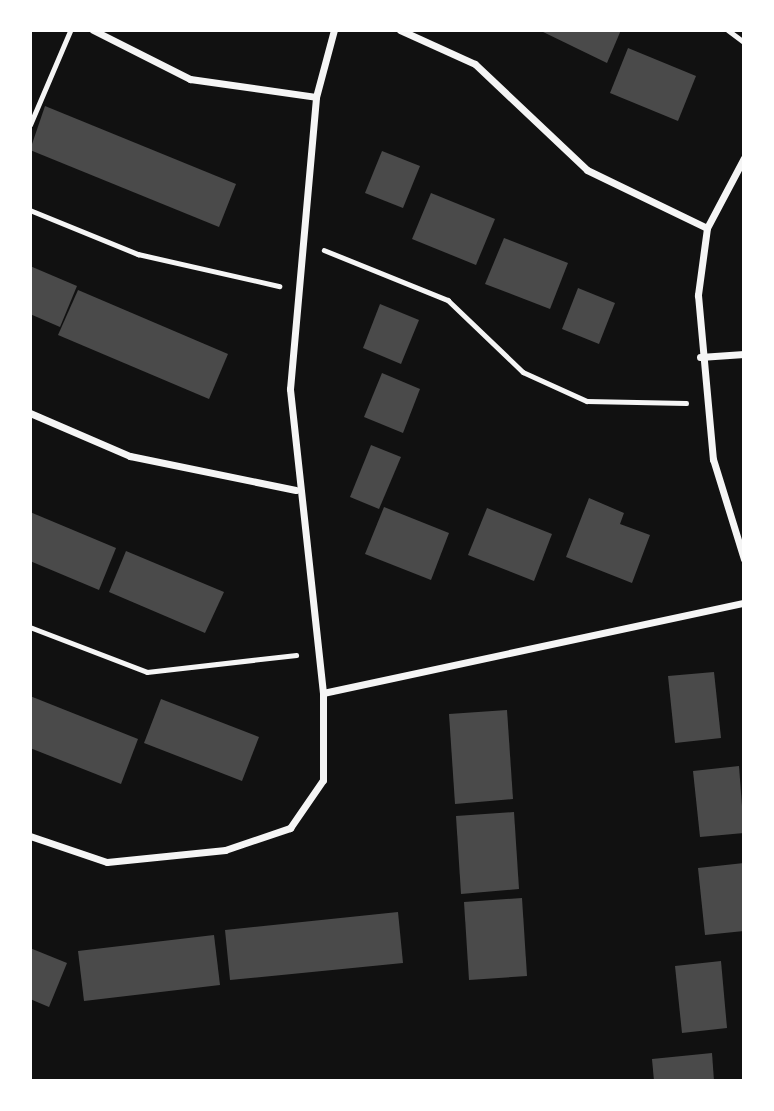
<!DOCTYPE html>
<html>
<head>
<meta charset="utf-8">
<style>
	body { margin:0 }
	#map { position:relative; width:774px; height:1111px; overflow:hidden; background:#111; font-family:"PT Sans Narrow",sans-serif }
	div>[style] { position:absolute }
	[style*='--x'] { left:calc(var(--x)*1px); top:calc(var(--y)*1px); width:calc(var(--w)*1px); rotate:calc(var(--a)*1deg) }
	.building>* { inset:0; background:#4a4a4a }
	.path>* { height:4.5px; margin:-2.25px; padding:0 2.25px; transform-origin:2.25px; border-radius:2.25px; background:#f5f5f5 }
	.minor>* { height:7px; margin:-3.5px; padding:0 3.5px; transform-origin:3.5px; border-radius:3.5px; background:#f5f5f5 }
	span { translate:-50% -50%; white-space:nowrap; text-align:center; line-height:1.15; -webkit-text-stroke:5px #fff; paint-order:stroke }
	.frame { position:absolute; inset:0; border:32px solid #fff; pointer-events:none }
</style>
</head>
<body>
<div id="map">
	<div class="building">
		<i style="clip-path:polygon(539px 30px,621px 30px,607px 63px)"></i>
		<i style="clip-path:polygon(628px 48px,696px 76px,678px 121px,610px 93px)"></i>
		<i style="clip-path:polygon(45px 106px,236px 184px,219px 227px,30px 150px)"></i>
		<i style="clip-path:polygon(382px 151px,420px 166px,403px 208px,365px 193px)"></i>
		<i style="clip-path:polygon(431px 193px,495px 219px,476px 265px,412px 239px)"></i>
		<i style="clip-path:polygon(504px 238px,568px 263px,550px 309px,485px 284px)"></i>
		<i style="clip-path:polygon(30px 266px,77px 286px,60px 327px,30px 314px)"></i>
		<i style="clip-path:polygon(578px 288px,615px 303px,599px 344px,562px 329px)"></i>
		<i style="clip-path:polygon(78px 290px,228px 354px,209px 399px,58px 335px)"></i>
		<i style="clip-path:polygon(380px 304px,419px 320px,401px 364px,363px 348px)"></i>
		<i style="clip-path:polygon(382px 373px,420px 389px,403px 433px,364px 417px)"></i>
		<i style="clip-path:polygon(371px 445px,401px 457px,379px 509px,350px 497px)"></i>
		<i style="clip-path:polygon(589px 498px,624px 513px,620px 524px,650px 535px,632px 583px,566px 557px)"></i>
		<i style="clip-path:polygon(384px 507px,449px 533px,431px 580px,365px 554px)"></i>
		<i style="clip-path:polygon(487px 508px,552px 534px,534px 581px,468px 555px)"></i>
		<i style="clip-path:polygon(30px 512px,116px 548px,99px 590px,30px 561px)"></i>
		<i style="clip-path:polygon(126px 551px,224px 592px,205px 633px,109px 592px)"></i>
		<i style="clip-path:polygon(714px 672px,721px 738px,675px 743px,668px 676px)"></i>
		<i style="clip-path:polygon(30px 696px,138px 739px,121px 784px,30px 748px)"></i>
		<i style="clip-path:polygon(161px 699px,259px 737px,242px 781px,144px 743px)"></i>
		<i style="clip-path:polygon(507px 710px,513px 799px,455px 804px,449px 714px)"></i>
		<i style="clip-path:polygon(739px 766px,744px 833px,700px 837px,693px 771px)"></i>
		<i style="clip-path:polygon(514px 812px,519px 889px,461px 894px,456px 816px)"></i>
		<i style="clip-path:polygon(744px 863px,744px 931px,705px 935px,698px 868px)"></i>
		<i style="clip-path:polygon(522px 898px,527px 976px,469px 980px,464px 902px)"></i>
		<i style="clip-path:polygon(398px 912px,403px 963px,230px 980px,225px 930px)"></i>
		<i style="clip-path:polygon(214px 935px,220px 985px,84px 1001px,78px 951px)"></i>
		<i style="clip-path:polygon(30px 948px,67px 963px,49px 1007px,30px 999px)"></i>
		<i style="clip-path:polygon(721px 961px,727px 1028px,682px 1033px,675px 966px)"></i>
		<i style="clip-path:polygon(712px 1053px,714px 1081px,654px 1081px,652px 1059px)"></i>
	</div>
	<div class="path">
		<i style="--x:728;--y:30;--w:20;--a:37"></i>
		<i style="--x:30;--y:125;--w:102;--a:-66.9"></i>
		<i style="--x:30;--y:210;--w:117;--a:22.2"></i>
		<i style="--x:138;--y:254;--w:145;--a:12.8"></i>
		<i style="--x:324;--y:250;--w:134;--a:22"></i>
		<i style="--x:448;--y:300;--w:104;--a:43.8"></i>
		<i style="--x:523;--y:372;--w:70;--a:24.4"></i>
		<i style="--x:587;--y:401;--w:99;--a:1.2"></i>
		<i style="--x:30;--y:627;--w:125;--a:21"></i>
		<i style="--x:147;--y:672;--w:150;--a:-6.5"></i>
	</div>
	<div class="minor">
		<i style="--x:93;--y:30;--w:109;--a:26.8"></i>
		<i style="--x:190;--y:79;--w:127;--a:8.1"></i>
		<i style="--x:400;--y:30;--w:82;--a:24.4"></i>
		<i style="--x:475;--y:64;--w:154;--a:43.4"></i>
		<i style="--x:587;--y:170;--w:133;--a:25.8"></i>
		<i style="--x:744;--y:158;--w:79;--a:117.9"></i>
		<i style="--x:707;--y:228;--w:68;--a:97.7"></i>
		<i style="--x:698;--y:295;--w:165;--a:84.8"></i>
		<i style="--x:713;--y:459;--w:105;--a:72.8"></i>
		<i style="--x:700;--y:357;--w:44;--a:-3.9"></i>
		<i style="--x:30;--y:413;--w:109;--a:23.3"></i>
		<i style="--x:130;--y:456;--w:169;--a:11.6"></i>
		<i style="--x:323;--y:693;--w:431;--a:-12.1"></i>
		<i style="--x:30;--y:836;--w:81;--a:18.7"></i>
		<i style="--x:107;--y:862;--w:119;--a:-5.8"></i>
		<i style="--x:225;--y:850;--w:69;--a:-18.7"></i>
		<i style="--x:290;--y:828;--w:58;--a:-55.5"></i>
		<i style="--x:323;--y:780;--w:87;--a:-90"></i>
		<i style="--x:323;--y:693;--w:306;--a:-96.2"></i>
		<i style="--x:290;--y:389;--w:293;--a:-84.9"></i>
		<i style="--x:316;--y:97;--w:69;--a:-75"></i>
	</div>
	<div class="frame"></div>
</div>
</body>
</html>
